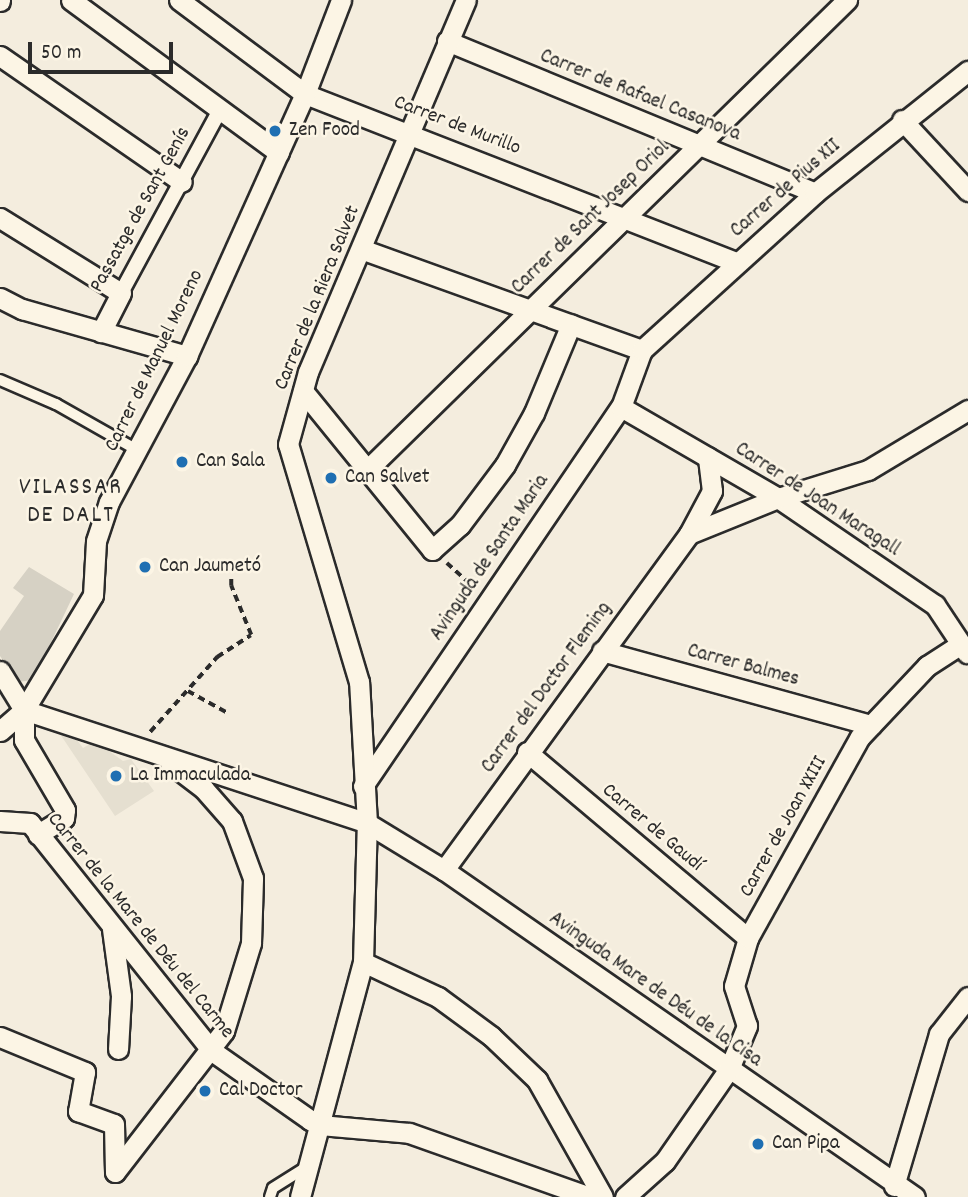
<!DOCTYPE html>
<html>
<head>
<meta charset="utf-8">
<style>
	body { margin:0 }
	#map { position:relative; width:968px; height:1197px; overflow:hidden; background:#f4edde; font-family:Dekko,sans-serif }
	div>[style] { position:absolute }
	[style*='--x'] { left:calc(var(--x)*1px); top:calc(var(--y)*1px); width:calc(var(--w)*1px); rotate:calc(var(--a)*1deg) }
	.built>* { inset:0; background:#e5dfd0 }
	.green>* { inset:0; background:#d6d1c4 }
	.path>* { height:3.5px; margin-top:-1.75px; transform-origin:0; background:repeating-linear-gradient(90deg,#2b2b2b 0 7px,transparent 0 12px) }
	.roads { filter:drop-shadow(2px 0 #2b2b2b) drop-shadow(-2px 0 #2b2b2b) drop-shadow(0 2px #2b2b2b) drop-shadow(0 -2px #2b2b2b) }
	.service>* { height:10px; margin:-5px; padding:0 5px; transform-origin:5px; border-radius:5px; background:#fcf5e5 }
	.pedestrian>* { height:14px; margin:-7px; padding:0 7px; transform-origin:7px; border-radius:7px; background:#fcf5e5 }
	.minor>* { height:19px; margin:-9.5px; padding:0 9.5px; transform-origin:9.5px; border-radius:9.5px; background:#fcf5e5 }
	.dots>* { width:19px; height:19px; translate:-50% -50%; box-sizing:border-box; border:4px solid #fcf5e5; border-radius:50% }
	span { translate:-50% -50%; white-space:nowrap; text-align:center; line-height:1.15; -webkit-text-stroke:5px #fcf5e5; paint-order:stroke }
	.street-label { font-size:21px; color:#2b2b2b }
	.poi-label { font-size:21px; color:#2b2b2b }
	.left { translate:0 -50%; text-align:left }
	.quarter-label { font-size:24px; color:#2b2b2b; letter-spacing:2px }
	.scale { position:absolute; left:28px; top:42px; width:145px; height:32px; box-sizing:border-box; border:4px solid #2b2b2b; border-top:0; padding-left:9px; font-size:21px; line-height:24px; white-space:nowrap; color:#2b2b2b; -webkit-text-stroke:5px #fcf5e5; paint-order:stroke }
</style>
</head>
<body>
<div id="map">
	<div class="built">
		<i style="clip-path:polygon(68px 728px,83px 748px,95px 741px,123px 761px,131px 759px,154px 791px,115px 816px,60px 734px)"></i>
	</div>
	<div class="green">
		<i style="clip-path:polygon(29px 567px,74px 594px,33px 680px,18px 682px,0 656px,0 631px,24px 596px,13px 588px)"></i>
	</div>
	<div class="path">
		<i style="--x:447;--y:563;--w:38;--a:42"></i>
		<i style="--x:188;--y:691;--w:46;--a:28.8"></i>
		<i style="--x:150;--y:732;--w:101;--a:-48.2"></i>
		<i style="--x:217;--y:657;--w:40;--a:-32.9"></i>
		<i style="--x:251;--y:635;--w:53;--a:-112.2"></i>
		<i style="--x:231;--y:586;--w:10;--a:-90"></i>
	</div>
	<div class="roads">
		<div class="service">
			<i style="--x:0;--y:380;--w:61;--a:23.2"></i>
			<i style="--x:56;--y:404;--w:93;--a:29.6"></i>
			<i style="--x:270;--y:1197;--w:9;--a:-72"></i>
			<i style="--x:273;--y:1188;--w:39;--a:-32"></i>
		</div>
		<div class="pedestrian">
			<i style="--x:121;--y:293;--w:208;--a:-61.6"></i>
		</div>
		<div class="minor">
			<i style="--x:71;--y:0;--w:258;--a:36.3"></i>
			<i style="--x:179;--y:0;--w:157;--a:36.7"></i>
			<i style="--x:305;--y:94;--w:464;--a:21.3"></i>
			<i style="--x:0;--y:1;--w:1;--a:-90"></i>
			<i style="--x:447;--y:41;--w:398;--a:22.4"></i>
			<i style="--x:0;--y:56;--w:221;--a:34.7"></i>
			<i style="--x:902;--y:120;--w:97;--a:47.1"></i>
			<i style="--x:0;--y:218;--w:142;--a:31.8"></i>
			<i style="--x:121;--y:293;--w:44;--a:117.1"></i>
			<i style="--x:361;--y:249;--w:299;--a:19.8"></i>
			<i style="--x:0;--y:298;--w:25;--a:27"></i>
			<i style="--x:22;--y:309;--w:172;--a:15.9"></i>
			<i style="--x:303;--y:391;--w:205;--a:50.9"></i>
			<i style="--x:432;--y:550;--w:38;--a:-42"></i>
			<i style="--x:460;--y:525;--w:75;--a:-53.1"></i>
			<i style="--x:505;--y:465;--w:60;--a:-60.9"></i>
			<i style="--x:534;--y:413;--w:96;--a:-67.4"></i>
			<i style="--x:621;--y:407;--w:181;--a:30.1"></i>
			<i style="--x:778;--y:498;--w:190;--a:34.3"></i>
			<i style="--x:935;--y:605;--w:58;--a:56.3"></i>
			<i style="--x:367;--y:470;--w:672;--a:-44.4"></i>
			<i style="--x:689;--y:534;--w:49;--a:-61.9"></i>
			<i style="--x:712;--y:491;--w:34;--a:-97"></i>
			<i style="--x:602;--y:651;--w:279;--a:15.4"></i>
			<i style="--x:0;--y:671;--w:46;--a:58.4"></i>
			<i style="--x:24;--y:710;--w:361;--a:18.2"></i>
			<i style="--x:367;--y:823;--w:90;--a:31.4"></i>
			<i style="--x:444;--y:870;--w:573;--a:34.77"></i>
			<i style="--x:24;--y:710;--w:30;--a:90"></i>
			<i style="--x:24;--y:740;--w:81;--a:59.6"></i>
			<i style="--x:65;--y:810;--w:8;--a:97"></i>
			<i style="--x:64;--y:818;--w:31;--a:148"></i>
			<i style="--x:0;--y:731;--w:32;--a:-41"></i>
			<i style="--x:24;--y:710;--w:134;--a:-59"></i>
			<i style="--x:93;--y:595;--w:54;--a:-86.8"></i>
			<i style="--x:96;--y:541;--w:41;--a:-71.6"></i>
			<i style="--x:109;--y:502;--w:166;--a:-61.9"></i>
			<i style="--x:187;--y:356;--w:287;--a:-65.8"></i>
			<i style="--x:305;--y:94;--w:101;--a:-69"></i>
			<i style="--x:527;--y:752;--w:289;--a:40.1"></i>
			<i style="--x:363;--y:786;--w:458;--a:-55.8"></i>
			<i style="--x:621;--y:407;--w:61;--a:-69.8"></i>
			<i style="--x:642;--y:350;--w:234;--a:-42.2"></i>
			<i style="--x:815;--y:193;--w:196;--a:-38.6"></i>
			<i style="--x:0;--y:821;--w:30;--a:4"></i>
			<i style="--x:30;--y:823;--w:292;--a:51.4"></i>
			<i style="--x:212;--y:1051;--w:120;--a:35.1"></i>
			<i style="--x:310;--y:1120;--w:11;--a:27"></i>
			<i style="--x:320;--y:1125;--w:89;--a:5.1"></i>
			<i style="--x:409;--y:1133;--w:192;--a:19.5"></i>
			<i style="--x:444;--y:870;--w:416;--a:-53.9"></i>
			<i style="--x:689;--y:534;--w:96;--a:-22"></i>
			<i style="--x:778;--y:498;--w:94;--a:-17.3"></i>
			<i style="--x:868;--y:470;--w:117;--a:-31"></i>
			<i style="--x:112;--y:929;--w:68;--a:82.3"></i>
			<i style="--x:121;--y:996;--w:53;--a:93.2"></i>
			<i style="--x:363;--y:962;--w:83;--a:25"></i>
			<i style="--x:438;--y:997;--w:66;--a:36.3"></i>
			<i style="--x:491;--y:1036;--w:64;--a:43.7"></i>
			<i style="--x:537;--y:1080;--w:134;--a:60.6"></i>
			<i style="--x:0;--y:1037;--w:92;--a:22.4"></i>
			<i style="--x:85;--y:1072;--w:40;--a:100"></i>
			<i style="--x:78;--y:1111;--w:38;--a:20"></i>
			<i style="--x:114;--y:1124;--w:48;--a:88.8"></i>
			<i style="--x:115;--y:1172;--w:178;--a:-52.3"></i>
			<i style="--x:224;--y:1031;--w:92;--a:-72.9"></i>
			<i style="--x:251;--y:943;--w:65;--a:-88.2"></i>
			<i style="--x:253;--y:878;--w:61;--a:-110.2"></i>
			<i style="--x:232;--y:821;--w:43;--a:-131.2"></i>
			<i style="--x:204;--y:789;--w:43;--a:-142.6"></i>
			<i style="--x:894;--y:1186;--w:159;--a:-73.5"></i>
			<i style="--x:939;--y:1034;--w:47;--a:-51.9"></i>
			<i style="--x:300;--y:1197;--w:243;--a:-75"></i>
			<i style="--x:363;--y:962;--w:139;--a:-88.4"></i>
			<i style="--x:367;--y:823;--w:141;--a:-93.2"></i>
			<i style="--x:359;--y:682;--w:248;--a:-106.6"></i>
			<i style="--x:288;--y:444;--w:75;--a:-74.5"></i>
			<i style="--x:308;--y:372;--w:404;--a:-67"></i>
			<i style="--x:625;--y:1197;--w:54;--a:-42"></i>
			<i style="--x:665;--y:1161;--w:112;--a:-55.2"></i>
			<i style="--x:729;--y:1069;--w:47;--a:-67.3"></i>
			<i style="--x:747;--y:1026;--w:42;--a:-108"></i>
			<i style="--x:734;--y:986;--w:50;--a:-73.7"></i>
			<i style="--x:748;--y:938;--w:230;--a:-60.9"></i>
			<i style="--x:860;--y:737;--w:98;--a:-46.7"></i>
			<i style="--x:927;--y:666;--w:40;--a:-32.9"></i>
		</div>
	</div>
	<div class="dots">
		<i style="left:275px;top:131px;background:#1f6fb2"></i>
		<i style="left:182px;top:462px;background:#1f6fb2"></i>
		<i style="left:331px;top:478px;background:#1f6fb2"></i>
		<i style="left:145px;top:567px;background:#1f6fb2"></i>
		<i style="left:116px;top:776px;background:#1f6fb2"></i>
		<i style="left:205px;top:1091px;background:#1f6fb2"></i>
		<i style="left:758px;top:1144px;background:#1f6fb2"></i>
	</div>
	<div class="street-label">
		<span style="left:640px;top:96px;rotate:22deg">Carrer de Rafael Casanova</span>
		<span style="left:457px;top:126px;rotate:21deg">Carrer de Murillo</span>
		<span style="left:786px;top:189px;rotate:-41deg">Carrer de Pius XII</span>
		<span style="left:141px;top:210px;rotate:-61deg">Passatge de Sant Genís</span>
		<span style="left:591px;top:218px;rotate:-44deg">Carrer de Sant Josep Oriol</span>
		<span style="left:318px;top:298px;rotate:-68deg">Carrer de la Riera Salvet</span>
		<span style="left:155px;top:361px;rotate:-64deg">Carrer de Manuel Moreno</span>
		<span style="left:817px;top:500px;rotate:33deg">Carrer de Joan Maragall</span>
		<span style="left:490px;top:558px;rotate:-56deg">Avinguda de Santa Maria</span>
		<span style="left:743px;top:666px;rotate:15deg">Carrer Balmes</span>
		<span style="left:547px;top:688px;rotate:-54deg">Carrer del Doctor Fleming</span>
		<span style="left:784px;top:827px;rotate:-61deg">Carrer de Joan XXIII</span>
		<span style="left:652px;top:828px;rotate:40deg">Carrer de Gaudí</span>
		<span style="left:140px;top:926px;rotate:51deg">Carrer de la Mare de Déu del Carme</span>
		<span style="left:655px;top:990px;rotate:35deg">Avinguda Mare de Déu de la Cisa</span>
	</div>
	<div class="poi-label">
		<span class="left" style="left:289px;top:131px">Zen Food</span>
		<span class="left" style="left:196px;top:462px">Can Sala</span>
		<span class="left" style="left:345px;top:478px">Can Salvet</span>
		<span class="left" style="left:159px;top:567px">Can Jaumetó</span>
		<span class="left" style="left:130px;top:776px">La Immaculada</span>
		<span class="left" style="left:219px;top:1091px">Cal Doctor</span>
		<span class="left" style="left:772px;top:1144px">Can Pipa</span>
	</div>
	<div class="quarter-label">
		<span style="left:71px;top:503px">VILASSAR<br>DE DALT</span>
	</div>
	<div class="scale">50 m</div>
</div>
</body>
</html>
